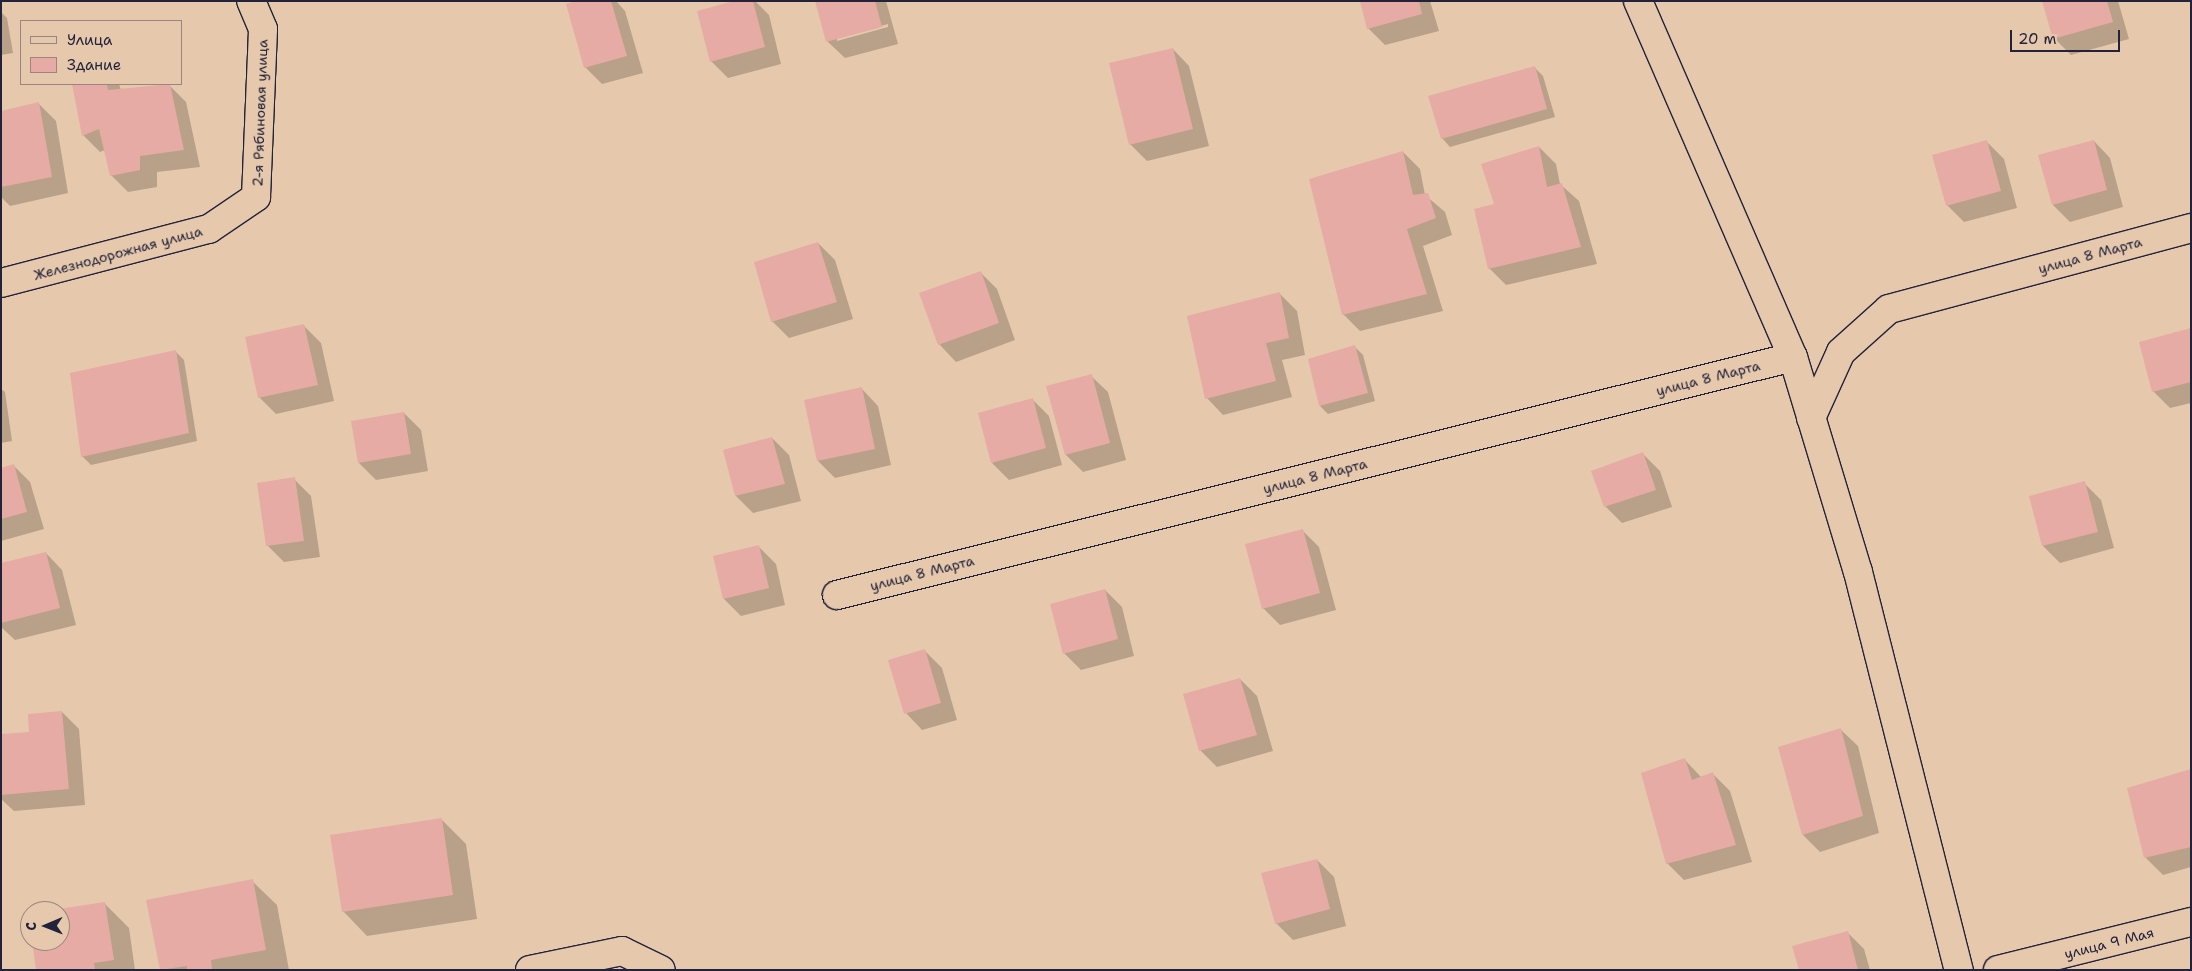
<!DOCTYPE html>
<html>
<head>
<meta charset="utf-8">
<style>
	body { margin:0 }
	#map { position:relative; width:2192px; height:971px; overflow:hidden; background:#e6c9ac; font-family:"Shantell Sans",sans-serif }
	div>[style] { position:absolute }
	[style*='--x'] { left:calc(var(--x)*1px); top:calc(var(--y)*1px); width:calc(var(--w)*1px); rotate:calc(var(--a)*1deg) }
	.shadow>* { inset:0; background:#0003 }
	.building>* { inset:0; background:#e6aba4 }
	.roads { filter:drop-shadow(1px 0 #22223b) drop-shadow(-1px 0 #22223b) drop-shadow(0 1px #22223b) drop-shadow(0 -1px #22223b) }
	.minor>* { height:28px; margin:-14px; padding:0 14px; transform-origin:14px; border-radius:14px; background:#e6c9ac }
	span { translate:-50% -50%; white-space:nowrap; text-align:center; line-height:1.15; -webkit-text-stroke:4.5px #e6c9ac; paint-order:stroke }
	.street-label { font-size:14px; color:#22223b }
	.frame { position:absolute; inset:0; border:2px solid #22223b; pointer-events:none }
	.legend { position:absolute; left:20px; top:20px; width:162px; height:65px; box-sizing:border-box; background:#e6c9ac; border:1px solid #98867f; margin:0; padding:6px 9px; list-style:none; font-size:15px; color:#22223b }
	.legend li { display:flex; align-items:center; gap:10px; height:25px }
	.legend b { width:25px; border:1px solid #98867f }
	.north { position:absolute; left:20px; top:901px; width:50px; height:50px; box-sizing:border-box; background:#e6c9ac; border:1px solid #98867f; border-radius:50%; rotate:269deg; font-size:14px; font-weight:700; line-height:20px; text-align:center; color:#22223b }
	.north::after { content:''; display:block; margin:auto; width:18px; height:22px; background:#22223b; clip-path:polygon(50% 0,100% 100%,50% 72%,0 100%) }
	.scale { position:absolute; left:2010px; top:30px; width:110px; height:22px; box-sizing:border-box; border:2px solid #22223b; border-top:0; padding-left:6px; font-size:15px; line-height:18px; white-space:nowrap; color:#22223b; -webkit-text-stroke:4px #e6c9ac; paint-order:stroke }
</style>
</head>
<body>
<div id="map">
	<div class="shadow">
		<i style="clip-path:polygon(581px 1px,616px 1px,625px 11px,643px 73px,602px 84px,585px 67px)"></i>
		<i style="clip-path:polygon(738px 1px,755px 1px,769px 15px,781px 64px,728px 78px,711px 61px)"></i>
		<i style="clip-path:polygon(evenodd,817px 1px,886px 1px,898px 44px,845px 58px,828px 42px,817px 1px,888px 24px,888px 27px,837px 41px,837px 38px,888px 24px)"></i>
		<i style="clip-path:polygon(1361px 1px,1430px 1px,1439px 31px,1385px 45px,1368px 28px)"></i>
		<i style="clip-path:polygon(2044px 1px,2118px 1px,2129px 39px,2071px 55px,2054px 38px)"></i>
		<i style="clip-path:polygon(1px 12px,7px 18px,13px 53px,1px 55px)"></i>
		<i style="clip-path:polygon(1173px 49px,1189px 66px,1209px 146px,1147px 161px,1130px 144px)"></i>
		<i style="clip-path:polygon(1534px 67px,1543px 76px,1555px 117px,1450px 147px,1442px 138px)"></i>
		<i style="clip-path:polygon(73px 84px,119px 84px,121px 90px,169px 85px,186px 102px,200px 167px,157px 172px,157px 187px,128px 192px,111px 175px,105px 150px,100px 152px,83px 135px)"></i>
		<i style="clip-path:polygon(39px 104px,56px 121px,68px 193px,10px 206px,1px 197px,1px 112px)"></i>
		<i style="clip-path:polygon(2094px 141px,2110px 158px,2123px 207px,2070px 222px,2053px 205px)"></i>
		<i style="clip-path:polygon(1987px 142px,2004px 159px,2017px 208px,1964px 222px,1947px 205px)"></i>
		<i style="clip-path:polygon(1539px 147px,1556px 164px,1560px 184px,1579px 201px,1597px 264px,1506px 285px,1489px 268px,1496px 205px)"></i>
		<i style="clip-path:polygon(1403px 152px,1420px 169px,1425px 195px,1445px 212px,1452px 235px,1423px 246px,1443px 311px,1360px 331px,1343px 314px)"></i>
		<i style="clip-path:polygon(818px 243px,835px 260px,853px 319px,789px 338px,772px 321px)"></i>
		<i style="clip-path:polygon(980px 272px,997px 289px,1015px 340px,956px 362px,940px 345px,921px 294px)"></i>
		<i style="clip-path:polygon(1280px 294px,1297px 311px,1305px 355px,1282px 360px,1292px 397px,1223px 415px,1207px 398px)"></i>
		<i style="clip-path:polygon(304px 326px,321px 343px,334px 401px,276px 414px,259px 397px)"></i>
		<i style="clip-path:polygon(2191px 329px,2191px 403px,2170px 408px,2153px 391px)"></i>
		<i style="clip-path:polygon(1355px 347px,1363px 355px,1375px 401px,1328px 414px,1320px 406px)"></i>
		<i style="clip-path:polygon(176px 352px,184px 360px,197px 441px,91px 465px,82px 456px)"></i>
		<i style="clip-path:polygon(1091px 376px,1108px 392px,1126px 460px,1083px 472px,1066px 455px)"></i>
		<i style="clip-path:polygon(1px 389px,5px 392px,12px 441px,1px 443px)"></i>
		<i style="clip-path:polygon(862px 389px,878px 406px,891px 465px,835px 478px,818px 461px,805px 401px)"></i>
		<i style="clip-path:polygon(1032px 399px,1049px 416px,1062px 465px,1009px 480px,992px 463px)"></i>
		<i style="clip-path:polygon(404px 413px,421px 430px,428px 471px,376px 480px,359px 463px)"></i>
		<i style="clip-path:polygon(772px 438px,789px 455px,801px 501px,753px 513px,736px 496px,724px 450px)"></i>
		<i style="clip-path:polygon(1643px 454px,1660px 471px,1672px 507px,1622px 523px,1605px 506px)"></i>
		<i style="clip-path:polygon(13px 465px,30px 482px,44px 529px,1px 541px,1px 469px)"></i>
		<i style="clip-path:polygon(294px 479px,311px 496px,320px 557px,284px 562px,267px 545px)"></i>
		<i style="clip-path:polygon(2084px 483px,2101px 500px,2114px 548px,2060px 563px,2043px 546px,2031px 497px)"></i>
		<i style="clip-path:polygon(1302px 530px,1319px 547px,1336px 610px,1280px 625px,1263px 608px)"></i>
		<i style="clip-path:polygon(759px 547px,776px 564px,785px 605px,741px 616px,724px 599px)"></i>
		<i style="clip-path:polygon(46px 553px,62px 570px,76px 625px,15px 640px,1px 627px,1px 564px)"></i>
		<i style="clip-path:polygon(1105px 590px,1122px 607px,1134px 656px,1081px 670px,1064px 653px)"></i>
		<i style="clip-path:polygon(925px 651px,942px 668px,957px 720px,922px 730px,906px 713px)"></i>
		<i style="clip-path:polygon(1240px 679px,1257px 696px,1273px 751px,1217px 767px,1200px 750px)"></i>
		<i style="clip-path:polygon(62px 712px,79px 729px,85px 805px,14px 811px,1px 799px,1px 735px,31px 733px)"></i>
		<i style="clip-path:polygon(1841px 730px,1858px 746px,1879px 833px,1820px 852px,1803px 835px)"></i>
		<i style="clip-path:polygon(1685px 760px,1701px 777px,1713px 774px,1730px 791px,1752px 862px,1684px 880px,1667px 863px)"></i>
		<i style="clip-path:polygon(2191px 771px,2191px 867px,2163px 875px,2146px 858px,2128px 789px)"></i>
		<i style="clip-path:polygon(441px 819px,466px 844px,477px 919px,367px 936px,343px 911px)"></i>
		<i style="clip-path:polygon(1317px 860px,1334px 877px,1346px 926px,1293px 940px,1276px 923px)"></i>
		<i style="clip-path:polygon(252px 881px,277px 905px,289px 970px,161px 970px)"></i>
		<i style="clip-path:polygon(104px 903px,129px 928px,135px 970px,37px 970px,33px 941px,60px 941px,60px 911px,53px 911px)"></i>
		<i style="clip-path:polygon(1847px 932px,1864px 949px,1870px 970px,1800px 970px)"></i>
	</div>
	<div class="building">
		<i style="clip-path:polygon(576px 1px,611px 1px,627px 56px,584px 68px,566px 4px)"></i>
		<i style="clip-path:polygon(734px 1px,753px 1px,765px 47px,710px 62px,697px 11px)"></i>
		<i style="clip-path:polygon(815px 1px,875px 1px,882px 27px,826px 42px)"></i>
		<i style="clip-path:polygon(1360px 1px,1419px 1px,1422px 14px,1367px 29px)"></i>
		<i style="clip-path:polygon(2042px 1px,2107px 1px,2113px 22px,2053px 39px)"></i>
		<i style="clip-path:polygon(1173px 48px,1193px 129px,1129px 145px,1109px 63px)"></i>
		<i style="clip-path:polygon(1535px 66px,1547px 109px,1441px 139px,1428px 96px)"></i>
		<i style="clip-path:polygon(72px 84px,107px 84px,108px 90px,170px 84px,184px 150px,140px 156px,140px 170px,110px 176px,99px 129px,82px 136px)"></i>
		<i style="clip-path:polygon(39px 102px,52px 177px,1px 187px,1px 111px)"></i>
		<i style="clip-path:polygon(1987px 140px,2001px 191px,1946px 206px,1932px 155px)"></i>
		<i style="clip-path:polygon(2094px 140px,2107px 190px,2052px 205px,2038px 155px)"></i>
		<i style="clip-path:polygon(1539px 146px,1547px 187px,1562px 183px,1581px 247px,1488px 269px,1474px 209px,1494px 204px,1481px 164px)"></i>
		<i style="clip-path:polygon(1403px 151px,1413px 195px,1428px 193px,1436px 218px,1407px 229px,1427px 294px,1342px 315px,1309px 179px)"></i>
		<i style="clip-path:polygon(818px 242px,837px 302px,771px 322px,754px 262px)"></i>
		<i style="clip-path:polygon(981px 271px,999px 323px,938px 345px,919px 293px)"></i>
		<i style="clip-path:polygon(1280px 292px,1289px 338px,1266px 343px,1276px 381px,1205px 399px,1187px 316px)"></i>
		<i style="clip-path:polygon(304px 324px,318px 385px,258px 398px,245px 337px)"></i>
		<i style="clip-path:polygon(2191px 328px,2191px 382px,2152px 392px,2139px 342px)"></i>
		<i style="clip-path:polygon(1355px 345px,1368px 393px,1319px 406px,1308px 359px)"></i>
		<i style="clip-path:polygon(176px 350px,189px 433px,81px 457px,70px 373px)"></i>
		<i style="clip-path:polygon(1092px 374px,1110px 443px,1065px 455px,1046px 386px)"></i>
		<i style="clip-path:polygon(862px 387px,875px 449px,817px 461px,804px 400px)"></i>
		<i style="clip-path:polygon(1033px 398px,1046px 448px,991px 463px,978px 413px)"></i>
		<i style="clip-path:polygon(404px 412px,411px 454px,358px 463px,351px 421px)"></i>
		<i style="clip-path:polygon(772px 437px,785px 484px,735px 496px,723px 450px)"></i>
		<i style="clip-path:polygon(1643px 452px,1656px 490px,1604px 507px,1591px 471px)"></i>
		<i style="clip-path:polygon(14px 464px,27px 512px,1px 519px,1px 468px)"></i>
		<i style="clip-path:polygon(295px 477px,304px 541px,266px 546px,257px 483px)"></i>
		<i style="clip-path:polygon(2085px 481px,2098px 532px,2042px 546px,2029px 496px)"></i>
		<i style="clip-path:polygon(1303px 529px,1320px 593px,1262px 609px,1245px 544px)"></i>
		<i style="clip-path:polygon(759px 545px,769px 588px,723px 599px,713px 556px)"></i>
		<i style="clip-path:polygon(46px 552px,60px 608px,1px 623px,1px 563px)"></i>
		<i style="clip-path:polygon(1105px 589px,1118px 639px,1063px 654px,1050px 604px)"></i>
		<i style="clip-path:polygon(925px 649px,941px 703px,904px 714px,888px 660px)"></i>
		<i style="clip-path:polygon(1240px 678px,1257px 735px,1199px 751px,1183px 694px)"></i>
		<i style="clip-path:polygon(62px 711px,69px 789px,1px 795px,1px 734px,29px 732px,28px 714px)"></i>
		<i style="clip-path:polygon(1841px 728px,1863px 816px,1802px 835px,1778px 747px)"></i>
		<i style="clip-path:polygon(1685px 758px,1692px 780px,1713px 772px,1736px 845px,1666px 864px,1641px 773px)"></i>
		<i style="clip-path:polygon(2191px 769px,2191px 847px,2144px 858px,2127px 788px)"></i>
		<i style="clip-path:polygon(442px 818px,453px 895px,342px 912px,330px 835px)"></i>
		<i style="clip-path:polygon(1317px 859px,1330px 909px,1275px 924px,1261px 873px)"></i>
		<i style="clip-path:polygon(253px 879px,266px 950px,211px 960px,212px 970px,187px 970px,187px 966px,160px 970px,146px 900px)"></i>
		<i style="clip-path:polygon(105px 902px,114px 960px,94px 963px,95px 970px,36px 970px,32px 941px,60px 941px,60px 911px,52px 910px)"></i>
		<i style="clip-path:polygon(1848px 931px,1858px 970px,1799px 970px,1792px 946px)"></i>
	</div>
	<div class="roads">
		<div class="minor">
			<i style="--x:1638;--y:1;--w:388;--a:66.5"></i>
			<i style="--x:1793;--y:357;--w:225;--a:73.2"></i>
			<i style="--x:1858;--y:572;--w:411;--a:75.8"></i>
			<i style="--x:1;--y:283;--w:215;--a:-14.6"></i>
			<i style="--x:209;--y:229;--w:57;--a:-34.2"></i>
			<i style="--x:256;--y:197;--w:168;--a:-87.6"></i>
			<i style="--x:263;--y:29;--w:30;--a:-113"></i>
			<i style="--x:1811;--y:418;--w:72;--a:-65.6"></i>
			<i style="--x:1841;--y:352;--w:64;--a:-41.9"></i>
			<i style="--x:1889;--y:309;--w:313;--a:-15"></i>
			<i style="--x:837;--y:595;--w:985;--a:-13.98"></i>
			<i style="--x:530;--y:970;--w:94;--a:-11.7"></i>
			<i style="--x:622;--y:951;--w:43;--a:26"></i>
			<i style="--x:1998;--y:970;--w:199;--a:-14"></i>
		</div>
	</div>
	<div class="street-label">
		<span style="left:260px;top:113px;rotate:-88deg">2-я Рябиновая улица</span>
		<span style="left:118px;top:253px;rotate:-15deg">Железнодорожная улица</span>
		<span style="left:2090px;top:255px;rotate:-15deg">улица 8 Марта</span>
		<span style="left:1708px;top:378px;rotate:-14deg">улица 8 Марта</span>
		<span style="left:1315px;top:476px;rotate:-14deg">улица 8 Марта</span>
		<span style="left:922px;top:573px;rotate:-14deg">улица 8 Марта</span>
		<span style="left:2109px;top:943px;rotate:-14deg">улица 9 Мая</span>
	</div>
	<div class="frame"></div>
	<ul class="legend">
	<li><b style="height:6px;background:#e6c9ac"></b>Улица</li>
	<li><b style="height:14px;background:#e6aba4"></b>Здание</li>
	</ul>
	<div class="north">С</div>
	<div class="scale">20 m</div>
</div>
</body>
</html>
